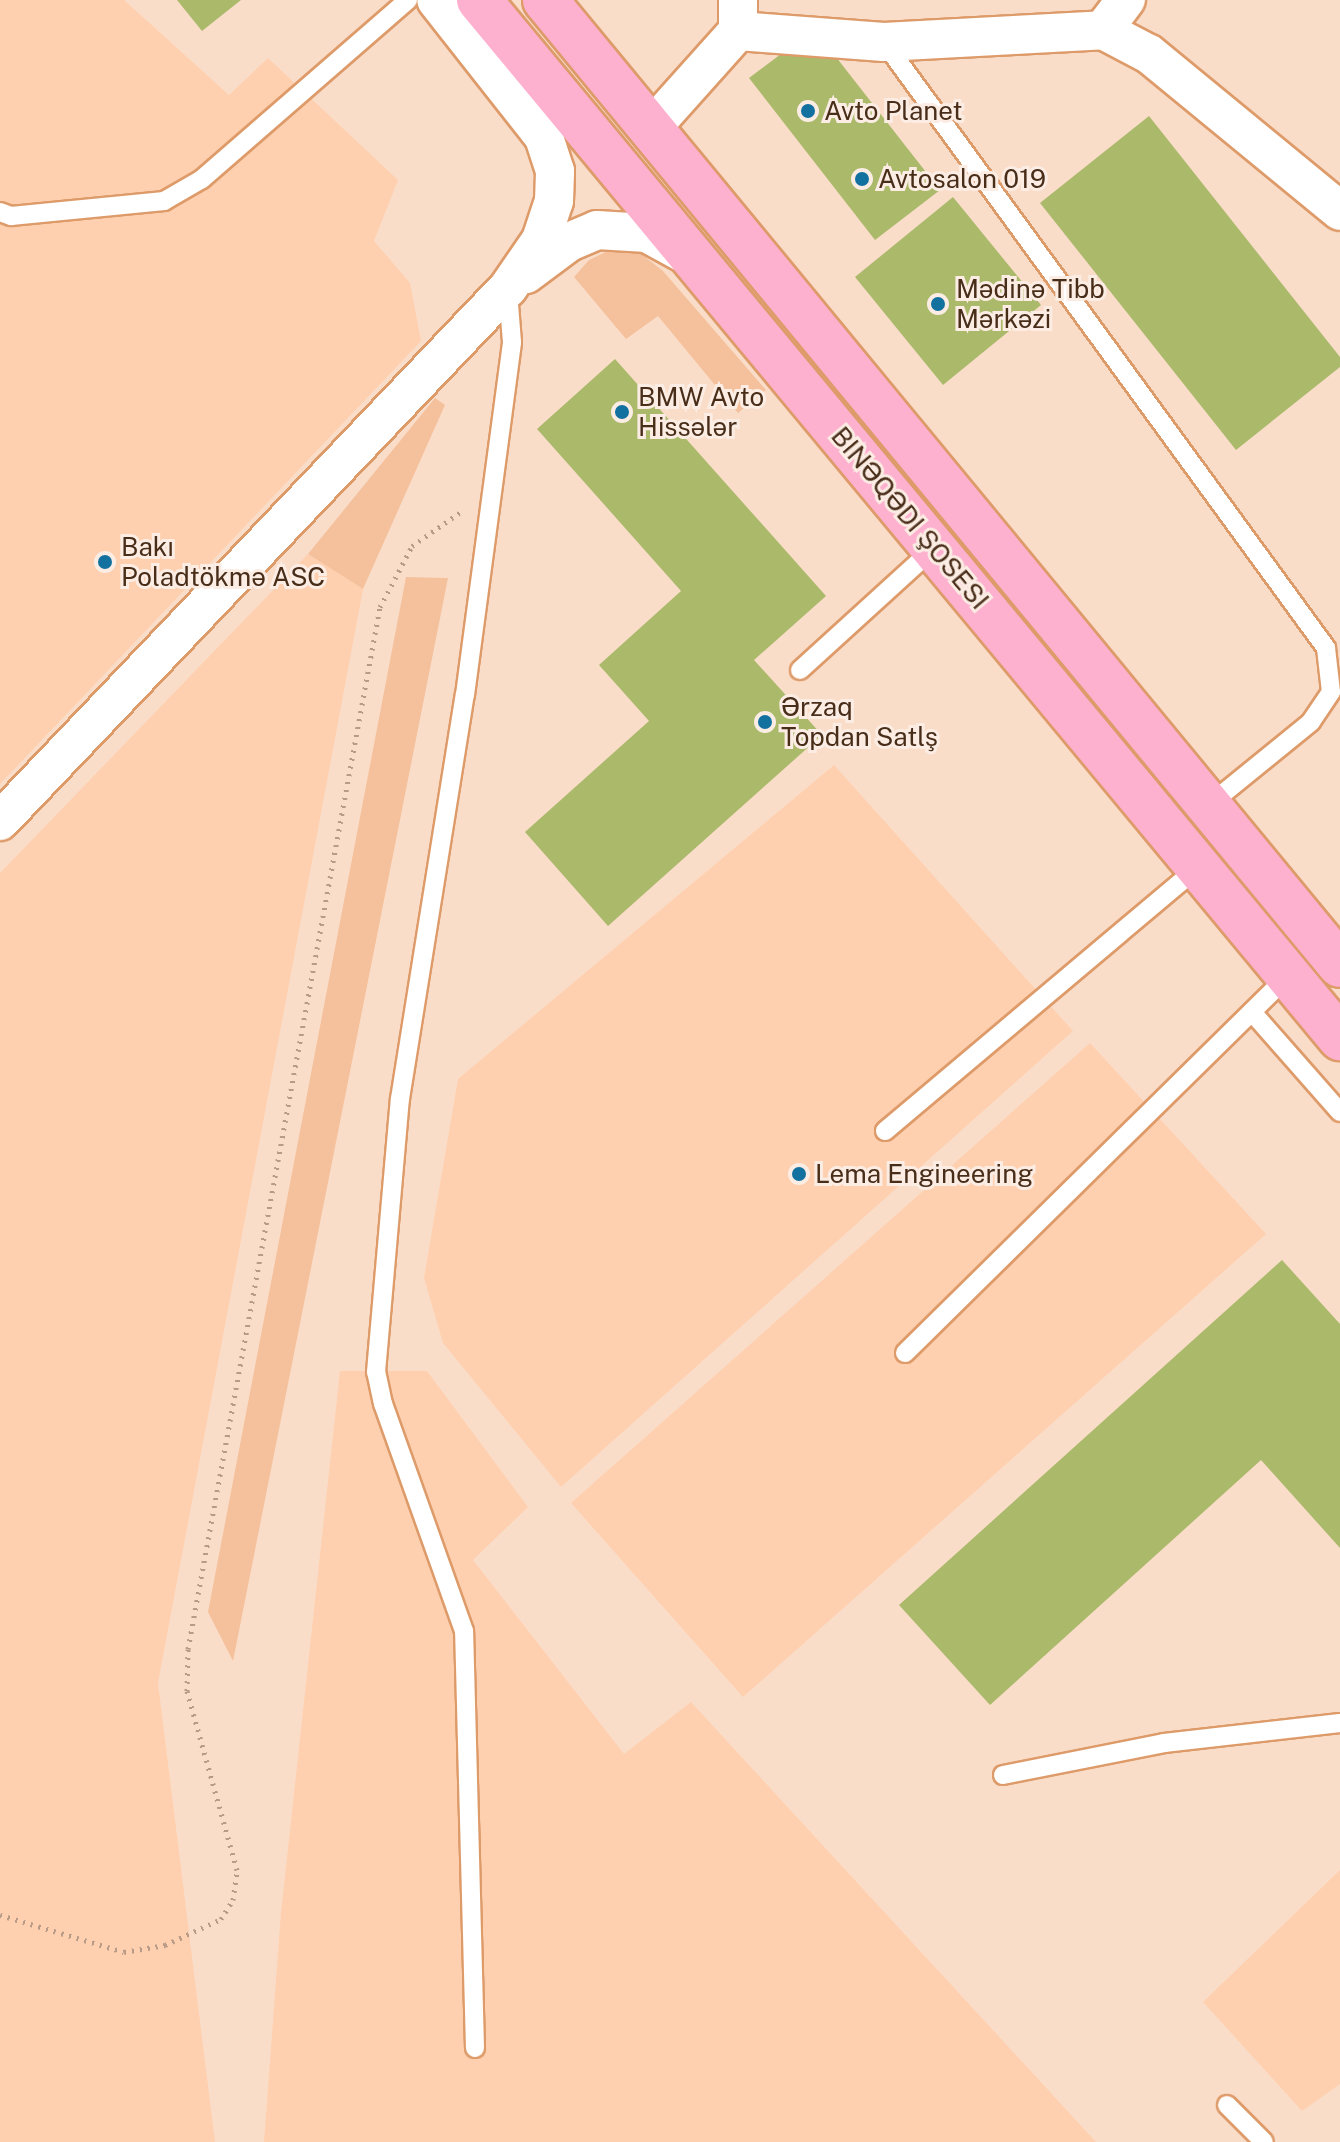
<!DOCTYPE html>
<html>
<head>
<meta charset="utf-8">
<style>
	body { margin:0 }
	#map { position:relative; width:1340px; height:2142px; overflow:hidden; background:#faddc9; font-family:"Public Sans",sans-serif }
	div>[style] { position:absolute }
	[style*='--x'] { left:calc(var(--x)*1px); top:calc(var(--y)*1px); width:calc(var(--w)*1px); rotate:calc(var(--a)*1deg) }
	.built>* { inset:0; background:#fed0af }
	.green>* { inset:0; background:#f4c19c }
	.building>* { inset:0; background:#abb96b }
	.path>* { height:5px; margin-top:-2.5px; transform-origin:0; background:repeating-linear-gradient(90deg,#b79b87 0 2px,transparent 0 8px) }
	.roads { filter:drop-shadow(2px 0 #de9b6a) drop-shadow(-2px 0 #de9b6a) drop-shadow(0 2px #de9b6a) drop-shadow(0 -2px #de9b6a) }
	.lane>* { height:18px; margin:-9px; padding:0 9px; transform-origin:9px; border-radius:9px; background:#fff }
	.street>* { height:38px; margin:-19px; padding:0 19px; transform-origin:19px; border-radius:19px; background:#fff }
	.primary>* { height:44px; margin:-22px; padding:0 22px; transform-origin:22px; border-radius:22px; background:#feb0cf }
	.dots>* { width:22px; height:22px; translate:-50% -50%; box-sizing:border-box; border:4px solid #fcede4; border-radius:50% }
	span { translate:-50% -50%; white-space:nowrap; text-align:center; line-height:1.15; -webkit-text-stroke:6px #fcede4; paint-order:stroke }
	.poi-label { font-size:26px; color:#482d19 }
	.left { translate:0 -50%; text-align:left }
	.street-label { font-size:26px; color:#482d19 }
</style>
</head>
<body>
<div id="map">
	<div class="built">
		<i style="clip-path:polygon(0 0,124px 0,229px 95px,268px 58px,398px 180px,374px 241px,410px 283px,421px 341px,0 784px)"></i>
		<i style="clip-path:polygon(308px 554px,363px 589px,158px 1683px,215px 2142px,0 2142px,0 873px)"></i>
		<i style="clip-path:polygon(834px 765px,1073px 1031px,561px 1487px,443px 1343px,424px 1278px,458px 1079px)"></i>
		<i style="clip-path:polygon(1090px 1043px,1266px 1234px,743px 1697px,571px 1503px)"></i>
		<i style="clip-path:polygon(340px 1371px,427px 1371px,528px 1507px,473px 1560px,624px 1754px,691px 1702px,1096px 2142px,264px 2142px,281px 1913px)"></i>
		<i style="clip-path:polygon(1340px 1870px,1340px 2084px,1302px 2111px,1203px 2002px)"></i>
	</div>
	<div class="green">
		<i style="clip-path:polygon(612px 249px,640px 253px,663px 271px,766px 390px,738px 413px,658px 316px,626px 339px,574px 277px,589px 260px)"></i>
		<i style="clip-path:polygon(435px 398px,445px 405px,363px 589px,308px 554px)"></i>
		<i style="clip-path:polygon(406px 577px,448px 578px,233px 1661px,208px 1612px)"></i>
	</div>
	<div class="building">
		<i style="clip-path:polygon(177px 0,241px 0,202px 31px)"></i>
		<i style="clip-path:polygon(781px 54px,836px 57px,940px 190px,875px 240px,749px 78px)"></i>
		<i style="clip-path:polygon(1149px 116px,1340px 357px,1340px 367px,1236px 450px,1040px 203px)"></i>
		<i style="clip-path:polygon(953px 197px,1041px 305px,943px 385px,855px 277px)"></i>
		<i style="clip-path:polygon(615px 359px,826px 596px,754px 660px,822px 735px,608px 926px,525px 832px,649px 721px,599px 665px,681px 591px,537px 429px)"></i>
		<i style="clip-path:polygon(1282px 1260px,1340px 1324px,1340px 1548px,1261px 1460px,990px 1705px,899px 1605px)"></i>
	</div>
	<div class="path">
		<i style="--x:0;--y:1915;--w:129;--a:16.6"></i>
		<i style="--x:124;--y:1952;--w:42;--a:-9.7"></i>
		<i style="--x:165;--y:1945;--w:62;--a:-24.9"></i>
		<i style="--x:221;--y:1919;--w:22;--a:-58"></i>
		<i style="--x:233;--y:1900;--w:30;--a:-82"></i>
		<i style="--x:237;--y:1870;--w:186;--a:-105.6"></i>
		<i style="--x:187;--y:1691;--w:42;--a:-88.6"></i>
		<i style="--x:188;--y:1649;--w:1060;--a:-79.56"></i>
		<i style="--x:380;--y:607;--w:69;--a:-62.3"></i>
		<i style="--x:412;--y:546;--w:61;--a:-35"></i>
	</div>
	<div class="roads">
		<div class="lane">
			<i style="--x:884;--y:42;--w:750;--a:53.89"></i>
			<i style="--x:1326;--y:648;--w:44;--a:83.5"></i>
			<i style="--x:1331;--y:692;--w:36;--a:124"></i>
			<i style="--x:1311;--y:722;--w:132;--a:140.9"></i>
			<i style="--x:0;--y:212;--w:12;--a:20"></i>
			<i style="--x:11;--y:216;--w:154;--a:-5.6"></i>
			<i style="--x:164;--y:201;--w:44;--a:-30.1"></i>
			<i style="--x:202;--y:179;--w:273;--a:-41"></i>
			<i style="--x:800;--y:670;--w:181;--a:-42.3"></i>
			<i style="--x:1252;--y:1012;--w:133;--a:48.7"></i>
			<i style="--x:885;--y:1131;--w:409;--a:-40.1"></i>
			<i style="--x:905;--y:1353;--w:537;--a:-44.55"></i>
			<i style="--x:1003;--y:1775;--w:164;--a:-11.2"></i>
			<i style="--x:1164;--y:1743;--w:177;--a:-6.5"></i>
			<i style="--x:475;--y:2048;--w:417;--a:-91.5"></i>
			<i style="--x:464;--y:1631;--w:241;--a:-109.6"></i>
			<i style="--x:383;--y:1404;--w:33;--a:-102"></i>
			<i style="--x:376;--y:1372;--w:274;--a:-85"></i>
			<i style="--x:400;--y:1099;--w:409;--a:-80.9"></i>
			<i style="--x:465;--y:695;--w:356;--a:-82.4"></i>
			<i style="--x:512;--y:342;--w:50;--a:-94.6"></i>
			<i style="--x:1227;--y:2105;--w:52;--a:45"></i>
		</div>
		<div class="street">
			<i style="--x:1103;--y:30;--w:38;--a:-53"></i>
			<i style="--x:738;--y:31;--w:146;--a:4.3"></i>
			<i style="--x:884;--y:42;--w:219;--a:-3.1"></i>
			<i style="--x:1103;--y:30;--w:52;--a:27.6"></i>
			<i style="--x:1149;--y:54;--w:247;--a:39.4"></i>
			<i style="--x:653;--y:126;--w:127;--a:-48.2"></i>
			<i style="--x:738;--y:31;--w:31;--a:-90"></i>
			<i style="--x:526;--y:274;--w:54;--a:-36.7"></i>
			<i style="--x:569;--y:242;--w:30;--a:-23"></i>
			<i style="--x:597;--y:230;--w:50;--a:3.4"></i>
			<i style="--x:647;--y:233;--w:48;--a:28.7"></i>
			<i style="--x:0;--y:821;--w:736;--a:-46.38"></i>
			<i style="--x:508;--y:288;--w:58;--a:-55.5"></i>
			<i style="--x:541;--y:240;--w:41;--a:-71.6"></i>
			<i style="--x:554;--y:201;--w:30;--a:-88"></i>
			<i style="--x:555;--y:171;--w:36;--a:-108"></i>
			<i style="--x:544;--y:137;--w:174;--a:-128.2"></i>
		</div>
		<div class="primary">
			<i style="--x:479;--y:0;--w:1349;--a:50.32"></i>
			<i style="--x:545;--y:0;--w:1250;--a:50.52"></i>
		</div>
	</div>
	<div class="dots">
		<i style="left:808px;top:111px;background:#12719f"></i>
		<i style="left:862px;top:179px;background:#12719f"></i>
		<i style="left:938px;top:304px;background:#12719f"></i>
		<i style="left:622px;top:412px;background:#12719f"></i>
		<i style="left:105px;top:562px;background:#12719f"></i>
		<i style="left:765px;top:722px;background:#12719f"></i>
		<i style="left:799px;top:1174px;background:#12719f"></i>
	</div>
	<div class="poi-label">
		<span class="left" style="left:824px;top:111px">Avto Planet</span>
		<span class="left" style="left:878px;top:179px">Avtosalon 019</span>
		<span class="left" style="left:956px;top:304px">Mədinə Tibb<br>Mərkəzi</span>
		<span class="left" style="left:638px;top:412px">BMW Avto<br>Hissələr</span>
		<span class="left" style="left:121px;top:562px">Bakı<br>Poladtökmə ASC</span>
		<span class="left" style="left:781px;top:722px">Ərzaq<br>Topdan Satlş</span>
		<span class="left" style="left:815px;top:1174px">Lema Engineering</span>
	</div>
	<div class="street-label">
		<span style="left:910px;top:518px;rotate:50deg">BINƏQƏDI ŞOSESI</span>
	</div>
</div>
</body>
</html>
